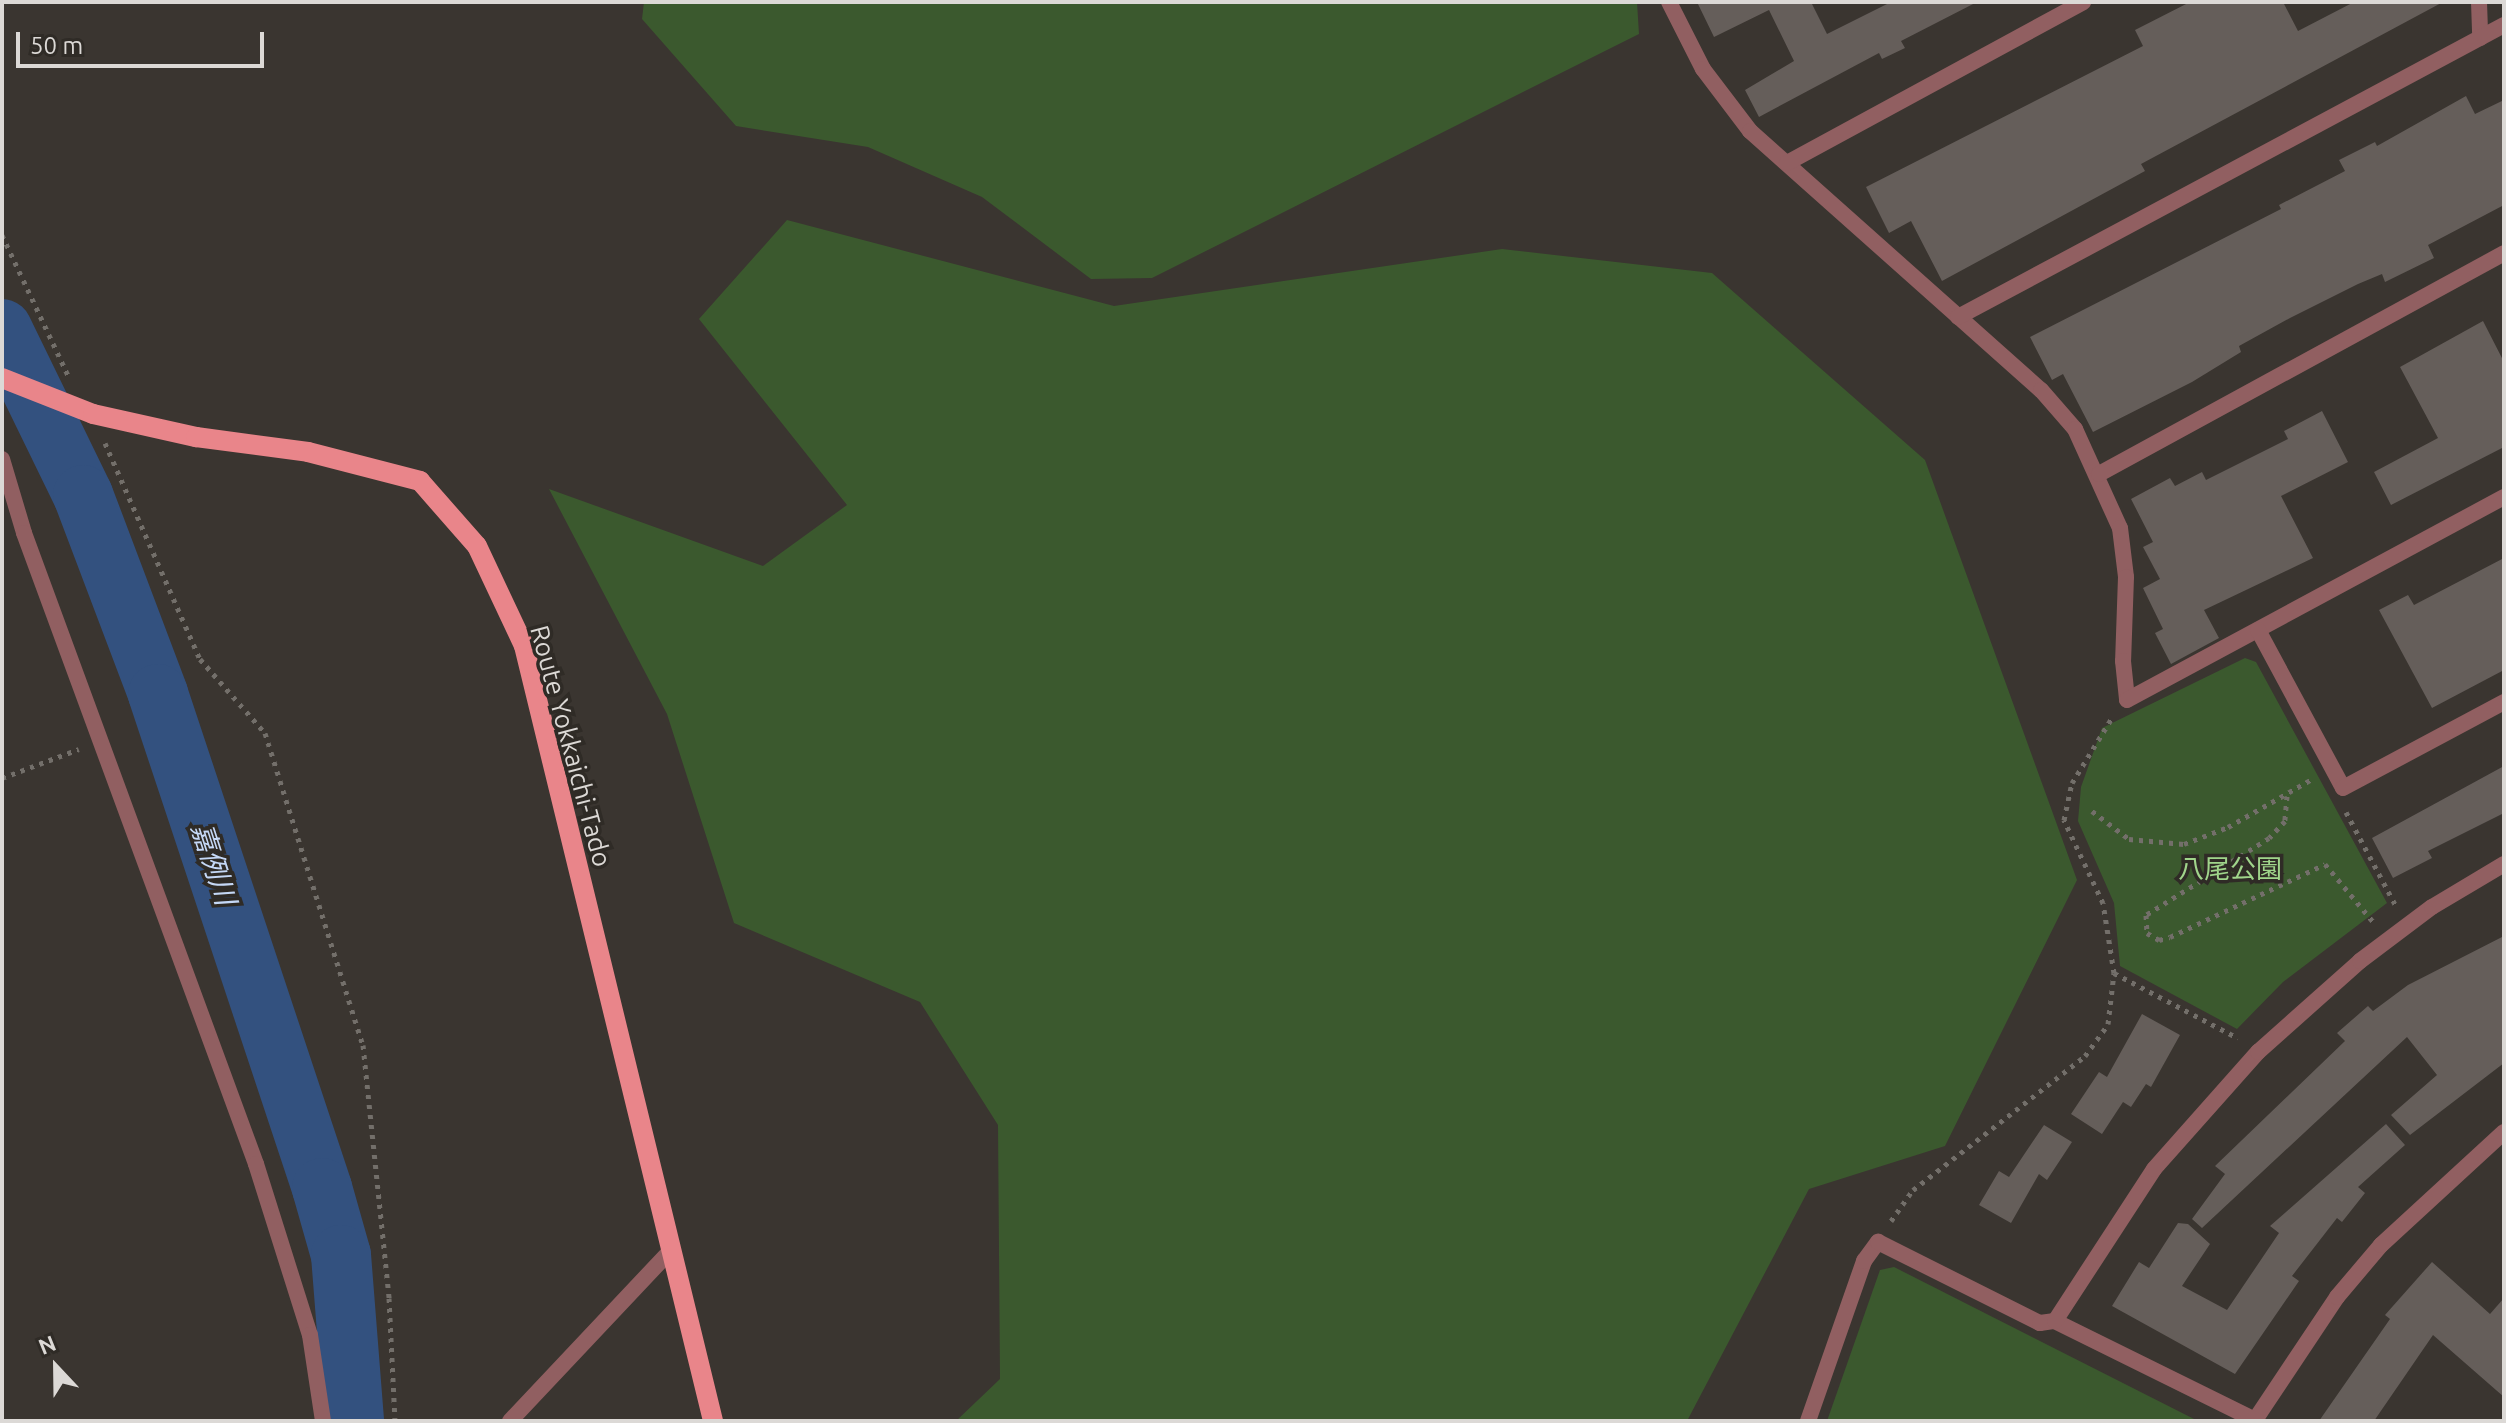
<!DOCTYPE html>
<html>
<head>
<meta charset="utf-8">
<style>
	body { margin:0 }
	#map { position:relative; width:2506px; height:1423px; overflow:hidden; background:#3a3530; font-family:Ubuntu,"Noto Sans JP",sans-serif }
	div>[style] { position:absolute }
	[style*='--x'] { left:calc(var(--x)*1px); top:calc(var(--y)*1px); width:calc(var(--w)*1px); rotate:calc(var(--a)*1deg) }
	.green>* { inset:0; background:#3b592e }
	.river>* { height:60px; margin:-30px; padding:0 30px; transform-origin:30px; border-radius:30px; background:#33517f }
	.building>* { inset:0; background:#655e5a }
	.path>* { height:5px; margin-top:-2.5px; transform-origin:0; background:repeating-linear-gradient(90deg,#736f6a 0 4px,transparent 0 10px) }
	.minor>* { height:16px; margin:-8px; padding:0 8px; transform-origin:8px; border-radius:8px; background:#915f61 }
	.tertiary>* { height:16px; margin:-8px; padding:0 8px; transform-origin:8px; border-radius:8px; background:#915f61 }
	.primary>* { height:20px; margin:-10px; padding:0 10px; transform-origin:10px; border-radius:10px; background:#e9858a }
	span { translate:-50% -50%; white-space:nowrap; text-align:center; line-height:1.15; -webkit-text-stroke:7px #2f2b26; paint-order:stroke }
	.street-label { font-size:26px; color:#dcd9d6 }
	.park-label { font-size:26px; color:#a0d58b }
	.water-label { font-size:28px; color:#c5d8f6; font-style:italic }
	.frame { position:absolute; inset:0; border:4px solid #dcd9d6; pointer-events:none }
	.north { position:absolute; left:16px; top:1327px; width:80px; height:80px; -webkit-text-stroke:6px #2f2b26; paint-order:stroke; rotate:338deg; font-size:22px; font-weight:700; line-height:32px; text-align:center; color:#dcd9d6 }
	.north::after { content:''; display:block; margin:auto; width:28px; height:36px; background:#dcd9d6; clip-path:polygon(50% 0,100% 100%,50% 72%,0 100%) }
	.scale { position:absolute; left:16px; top:32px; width:248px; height:36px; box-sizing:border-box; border:4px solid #dcd9d6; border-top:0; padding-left:10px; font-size:24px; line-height:28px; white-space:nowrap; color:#dcd9d6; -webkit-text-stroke:6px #2f2b26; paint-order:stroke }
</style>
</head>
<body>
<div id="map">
	<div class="green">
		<i style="clip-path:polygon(644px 2px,1637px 2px,1639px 34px,1152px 278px,1091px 279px,982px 197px,868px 147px,736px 126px,642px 19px)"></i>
		<i style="clip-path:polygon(787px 220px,1114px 306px,1502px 249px,1712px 273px,1925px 460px,2077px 880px,1945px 1146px,1809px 1189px,1687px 1421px,956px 1421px,1000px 1379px,998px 1125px,920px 1002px,734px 923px,667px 714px,549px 489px,763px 566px,847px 505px,699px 319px)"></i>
		<i style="clip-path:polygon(2245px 658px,2256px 662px,2387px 903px,2283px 982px,2237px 1029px,2120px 966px,2114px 903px,2078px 821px,2081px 787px,2102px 728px)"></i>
		<i style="clip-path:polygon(1894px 1267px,2198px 1421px,1827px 1421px,1880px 1270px)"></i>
	</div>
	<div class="river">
		<i style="--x:2;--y:329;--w:185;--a:64"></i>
		<i style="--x:83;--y:495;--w:213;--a:69.3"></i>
		<i style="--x:158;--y:694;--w:521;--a:71.63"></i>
		<i style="--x:322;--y:1188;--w:70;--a:74.2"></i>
		<i style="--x:341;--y:1255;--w:167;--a:85.5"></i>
	</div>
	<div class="building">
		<i style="clip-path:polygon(1697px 2px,1811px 2px,1827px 34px,1891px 2px,1977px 2px,1901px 41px,1905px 48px,1882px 59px,1879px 53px,1759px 117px,1745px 90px,1794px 61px,1769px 10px,1714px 37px)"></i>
		<i style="clip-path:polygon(2190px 2px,2283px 2px,2298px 31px,2354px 2px,2443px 2px,2141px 164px,2145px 171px,1942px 281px,1911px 221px,1889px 233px,1866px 187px,2143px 46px,2135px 30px)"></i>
		<i style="clip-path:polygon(2466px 96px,2475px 114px,2504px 100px,2504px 205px,2428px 245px,2434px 258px,2385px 282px,2382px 274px,2358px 284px,2290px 318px,2239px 346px,2241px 352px,2192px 382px,2093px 432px,2063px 374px,2052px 380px,2030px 337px,2281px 209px,2279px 205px,2345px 171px,2339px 160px,2375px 142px,2377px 146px)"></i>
		<i style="clip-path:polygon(2483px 321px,2504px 362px,2504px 447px,2391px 505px,2374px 472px,2438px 438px,2400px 367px)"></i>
		<i style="clip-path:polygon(2322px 411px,2348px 462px,2281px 496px,2313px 558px,2204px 610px,2219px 638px,2171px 664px,2155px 633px,2163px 629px,2143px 588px,2160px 579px,2143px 547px,2153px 542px,2131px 499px,2170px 478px,2175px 486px,2202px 472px,2206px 480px,2288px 439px,2284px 431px)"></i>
		<i style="clip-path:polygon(2504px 558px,2504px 670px,2432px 708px,2379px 610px,2408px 595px,2414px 605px)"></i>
		<i style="clip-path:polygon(2504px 766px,2504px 813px,2428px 851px,2432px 858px,2393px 878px,2372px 838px)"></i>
		<i style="clip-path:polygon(2504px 936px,2504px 1063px,2410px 1135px,2391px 1115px,2437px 1075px,2407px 1037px,2202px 1228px,2192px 1219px,2225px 1174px,2215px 1166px,2345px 1041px,2337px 1033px,2368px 1006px,2373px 1011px,2408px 985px)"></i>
		<i style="clip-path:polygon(2142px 1014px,2180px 1035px,2151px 1087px,2146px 1084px,2131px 1107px,2123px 1102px,2102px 1134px,2071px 1114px,2099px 1072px,2107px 1077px)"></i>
		<i style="clip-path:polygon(2386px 1124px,2405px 1145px,2358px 1187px,2365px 1193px,2342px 1222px,2337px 1218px,2292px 1276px,2299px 1281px,2235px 1374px,2112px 1306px,2139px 1262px,2149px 1268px,2178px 1223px,2188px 1224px,2210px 1244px,2182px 1286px,2227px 1310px,2279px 1233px,2270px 1226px)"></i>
		<i style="clip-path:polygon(2044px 1125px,2072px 1142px,2047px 1180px,2039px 1174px,2011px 1223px,1979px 1205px,1999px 1171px,2009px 1177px)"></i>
		<i style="clip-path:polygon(2432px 1262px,2490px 1314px,2504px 1298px,2504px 1397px,2433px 1335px,2374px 1421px,2319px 1421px,2390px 1319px,2385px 1315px)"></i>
	</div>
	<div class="path">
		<i style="--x:2;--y:235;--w:155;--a:64.8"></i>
		<i style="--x:105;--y:443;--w:236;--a:66.3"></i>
		<i style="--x:200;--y:659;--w:98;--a:48.7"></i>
		<i style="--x:265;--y:733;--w:327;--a:72.6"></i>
		<i style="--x:363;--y:1045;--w:254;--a:84.1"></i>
		<i style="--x:389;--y:1298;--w:123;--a:87.2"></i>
		<i style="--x:2;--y:778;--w:82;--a:-20.6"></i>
		<i style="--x:2287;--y:796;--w:25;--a:95"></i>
		<i style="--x:2285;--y:821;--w:23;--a:133"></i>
		<i style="--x:2269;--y:838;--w:145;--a:148"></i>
		<i style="--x:2146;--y:915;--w:18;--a:87"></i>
		<i style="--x:2147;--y:933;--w:14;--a:30"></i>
		<i style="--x:2159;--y:940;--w:11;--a:-15"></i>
		<i style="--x:2170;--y:937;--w:171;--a:-25.2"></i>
		<i style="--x:2325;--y:864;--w:78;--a:50.2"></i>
		<i style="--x:2092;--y:811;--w:46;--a:37.1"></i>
		<i style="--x:2129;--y:839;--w:55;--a:5.2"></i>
		<i style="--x:2184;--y:844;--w:47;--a:-21.1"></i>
		<i style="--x:2228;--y:827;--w:97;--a:-29.7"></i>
		<i style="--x:2346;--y:812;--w:106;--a:62"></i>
		<i style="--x:2114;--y:973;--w:140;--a:27.7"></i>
		<i style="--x:1891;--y:1221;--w:38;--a:-55"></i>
		<i style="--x:1913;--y:1190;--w:218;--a:-37.9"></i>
		<i style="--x:2085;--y:1056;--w:39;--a:-54"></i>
		<i style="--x:2108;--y:1024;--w:51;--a:-83.3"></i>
		<i style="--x:2114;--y:973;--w:71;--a:-98.9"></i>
		<i style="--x:2103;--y:903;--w:92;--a:-115.2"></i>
		<i style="--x:2064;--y:820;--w:38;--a:-78"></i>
		<i style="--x:2072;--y:783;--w:79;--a:-58.5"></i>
	</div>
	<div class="minor">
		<i style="--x:1669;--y:2;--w:75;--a:63.1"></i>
		<i style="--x:1703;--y:69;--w:78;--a:52.8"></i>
		<i style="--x:1750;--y:131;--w:390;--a:41.7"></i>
		<i style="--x:2041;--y:390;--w:52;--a:48.9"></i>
		<i style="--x:2075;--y:429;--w:109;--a:65.6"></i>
		<i style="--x:2120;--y:528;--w:49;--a:83"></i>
		<i style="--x:2126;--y:577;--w:84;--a:92"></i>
		<i style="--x:2123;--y:661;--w:39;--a:84"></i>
		<i style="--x:2127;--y:700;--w:428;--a:-28.3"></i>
		<i style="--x:2479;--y:2;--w:36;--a:88"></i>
		<i style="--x:1787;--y:163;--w:337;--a:-28.5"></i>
		<i style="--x:1958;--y:317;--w:619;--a:-28.14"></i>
		<i style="--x:2;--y:459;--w:77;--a:73.4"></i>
		<i style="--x:24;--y:533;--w:672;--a:69.81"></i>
		<i style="--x:256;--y:1164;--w:179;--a:72.5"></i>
		<i style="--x:310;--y:1335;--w:87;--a:81.4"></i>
		<i style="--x:2099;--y:474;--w:461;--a:-28.6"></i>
		<i style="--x:2258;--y:630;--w:179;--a:61.7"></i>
		<i style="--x:2343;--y:788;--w:183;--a:-28.1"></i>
		<i style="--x:2255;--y:1420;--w:148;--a:-56.3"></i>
		<i style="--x:2337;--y:1297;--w:68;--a:-49.8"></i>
		<i style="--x:2381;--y:1245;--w:167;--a:-42.6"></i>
		<i style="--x:510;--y:1421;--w:233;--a:-46.7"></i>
		<i style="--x:1808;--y:1421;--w:170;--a:-70.7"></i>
		<i style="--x:1864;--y:1261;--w:24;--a:-54"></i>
		<i style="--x:1878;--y:1242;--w:181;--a:26.6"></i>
		<i style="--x:2040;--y:1323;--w:15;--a:-8"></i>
	</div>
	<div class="tertiary">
		<i style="--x:2257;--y:1421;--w:225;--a:-153.7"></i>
		<i style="--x:2055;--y:1321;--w:181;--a:-56.9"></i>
		<i style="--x:2154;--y:1169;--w:157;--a:-48.4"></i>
		<i style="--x:2258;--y:1052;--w:137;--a:-41.7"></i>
		<i style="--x:2360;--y:961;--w:90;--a:-36.9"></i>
		<i style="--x:2432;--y:907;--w:84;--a:-30.8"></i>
	</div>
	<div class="primary">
		<i style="--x:2;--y:378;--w:98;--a:21.6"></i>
		<i style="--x:93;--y:414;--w:106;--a:12.6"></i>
		<i style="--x:196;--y:437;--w:113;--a:7.6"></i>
		<i style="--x:308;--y:452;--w:116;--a:14.5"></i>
		<i style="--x:420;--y:481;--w:86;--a:48.8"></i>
		<i style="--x:477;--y:546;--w:110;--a:64.8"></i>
		<i style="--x:524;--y:646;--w:798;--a:76.29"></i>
	</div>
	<div class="street-label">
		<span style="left:571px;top:746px;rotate:75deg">Route Yokkaichi-Tado</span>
	</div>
	<div class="park-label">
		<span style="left:2230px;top:869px">八尾公園</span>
	</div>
	<div class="water-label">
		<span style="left:214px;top:864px;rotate:72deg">嘉例川</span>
	</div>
	<div class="frame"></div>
	<div class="north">N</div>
	<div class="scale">50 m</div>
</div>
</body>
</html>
